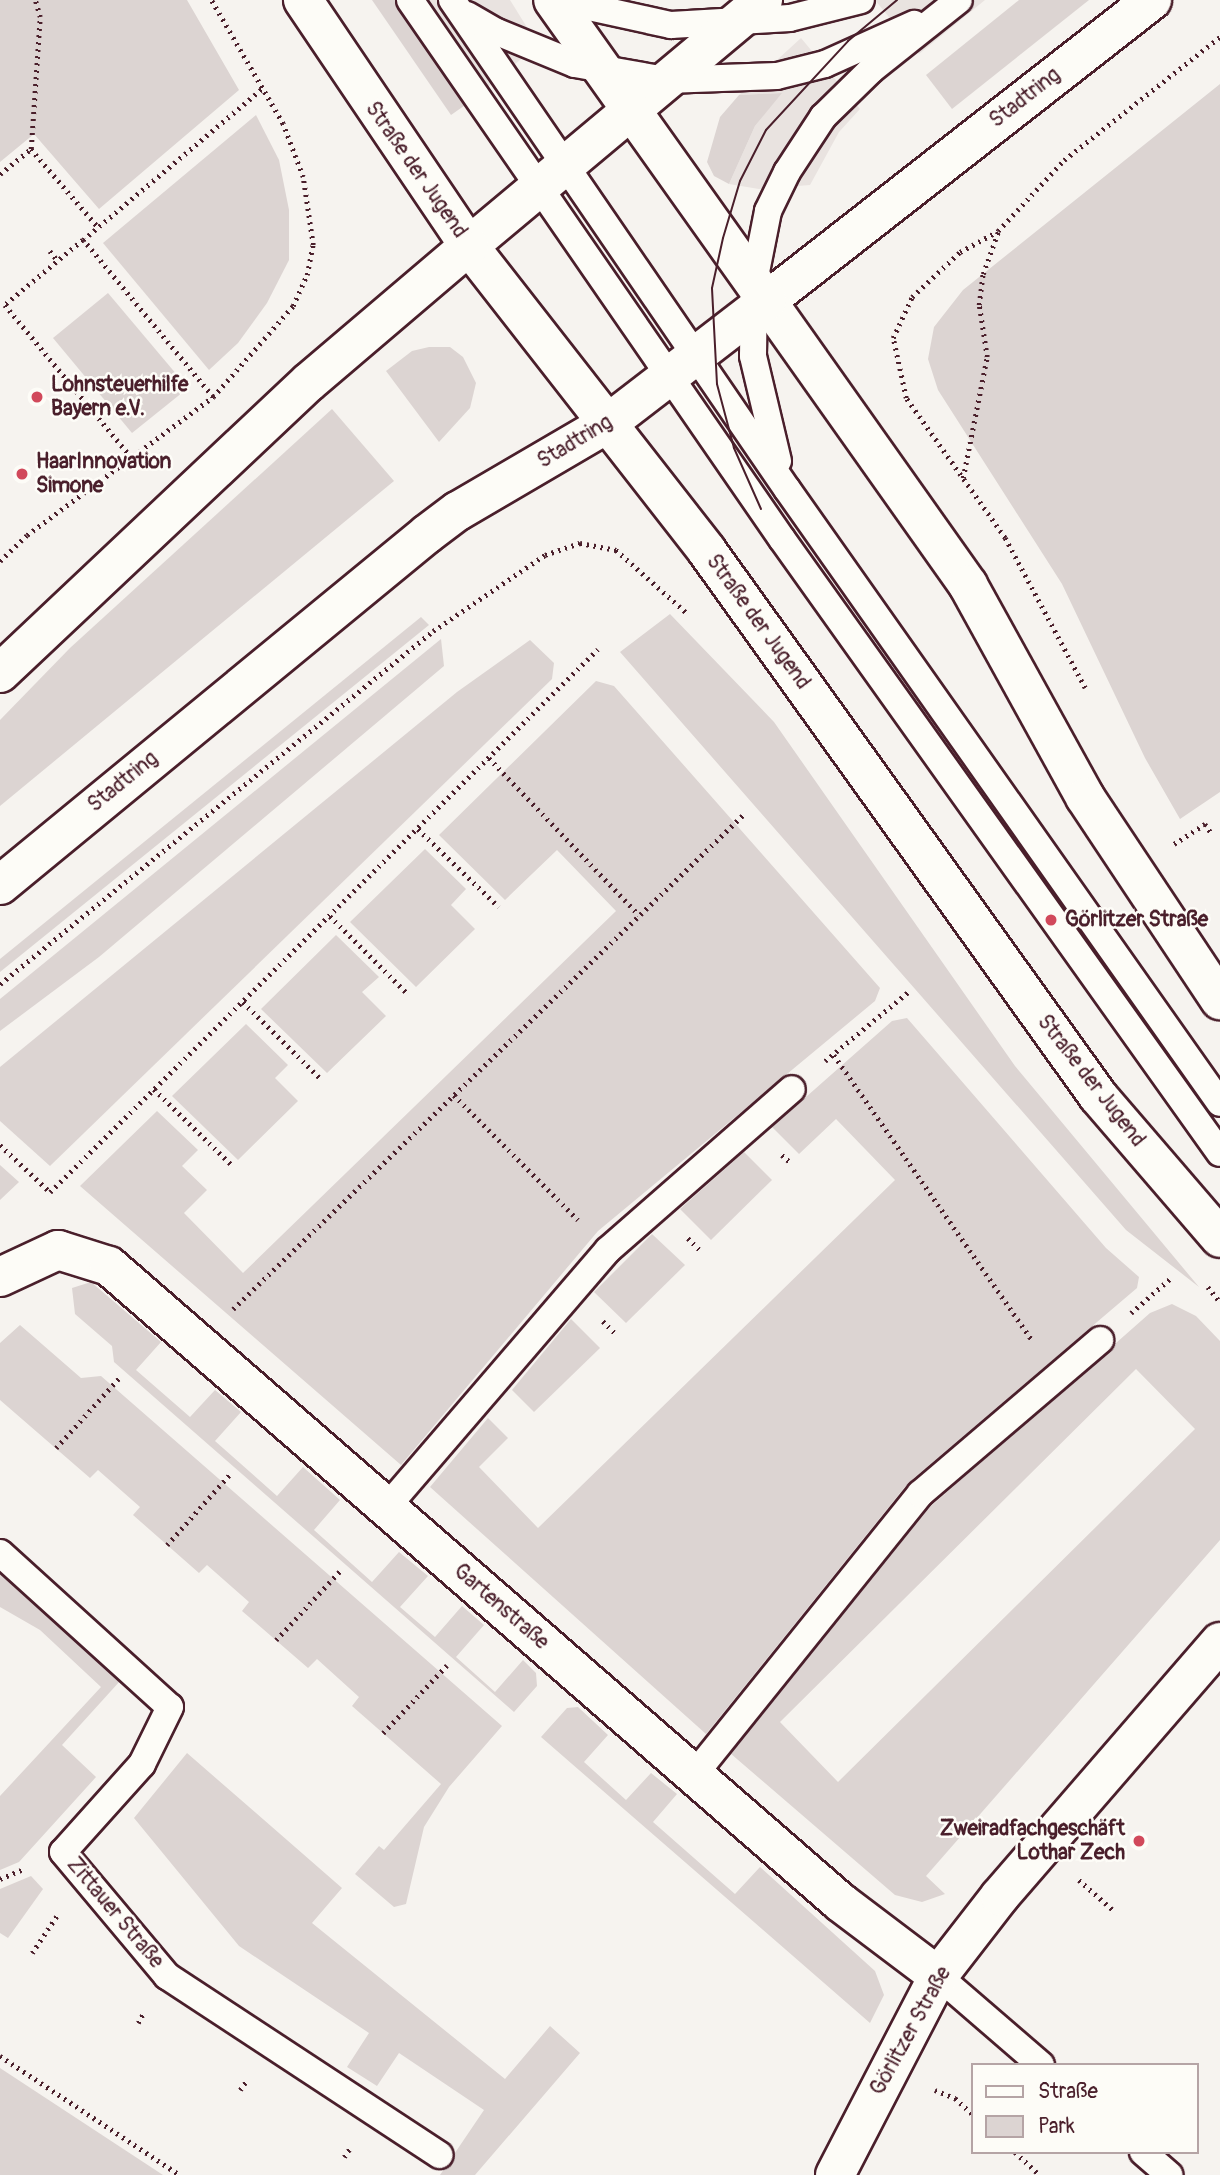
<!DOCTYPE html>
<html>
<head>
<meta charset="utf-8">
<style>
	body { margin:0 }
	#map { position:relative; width:1220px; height:2175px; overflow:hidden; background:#f6f3ef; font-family:Pangolin,sans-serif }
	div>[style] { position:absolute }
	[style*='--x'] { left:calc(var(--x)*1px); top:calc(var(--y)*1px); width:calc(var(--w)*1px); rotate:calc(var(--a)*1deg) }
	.built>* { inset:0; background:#e9e3e0 }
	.green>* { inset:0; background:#dcd4d2 }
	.path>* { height:4.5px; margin-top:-2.25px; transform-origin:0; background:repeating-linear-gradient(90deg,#4a1f2b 0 2px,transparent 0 7px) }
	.roads { filter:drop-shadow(2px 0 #4a1f2b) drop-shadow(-2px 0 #4a1f2b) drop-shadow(0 2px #4a1f2b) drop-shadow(0 -2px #4a1f2b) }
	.lane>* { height:26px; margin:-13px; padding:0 13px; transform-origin:13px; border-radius:13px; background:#fdfcf7 }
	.street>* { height:38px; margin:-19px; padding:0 19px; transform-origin:19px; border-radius:19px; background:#fdfcf7 }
	.secondary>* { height:38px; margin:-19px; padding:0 19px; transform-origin:19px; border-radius:19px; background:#fdfcf7 }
	.primary>* { height:38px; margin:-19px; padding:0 19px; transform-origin:19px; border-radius:19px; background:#fdfcf7 }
	.tram>* { height:2px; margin:-1px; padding:0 1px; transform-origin:1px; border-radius:1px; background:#4a1f2b }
	.dots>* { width:19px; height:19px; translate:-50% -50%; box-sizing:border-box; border:4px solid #fdfcf7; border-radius:50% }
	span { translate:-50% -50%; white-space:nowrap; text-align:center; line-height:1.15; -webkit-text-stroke:5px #fdfcf7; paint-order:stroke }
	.street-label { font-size:21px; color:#4a1f2b }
	.poi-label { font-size:21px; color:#4a1f2b; font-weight:700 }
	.left { translate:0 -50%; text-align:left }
	.right { translate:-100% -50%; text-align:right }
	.legend { position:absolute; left:971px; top:2063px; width:228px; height:91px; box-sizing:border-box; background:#fdfcf7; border:2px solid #b5a4a5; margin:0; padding:9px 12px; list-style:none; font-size:21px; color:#4a1f2b }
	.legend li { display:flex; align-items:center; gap:14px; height:35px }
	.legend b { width:35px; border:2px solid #b5a4a5 }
</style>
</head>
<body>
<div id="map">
	<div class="built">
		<i style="clip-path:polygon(404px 0,510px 0,538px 45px,471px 101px)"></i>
		<i style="clip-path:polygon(875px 0,985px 0,919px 54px)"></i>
		<i style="clip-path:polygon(801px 38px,860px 109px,839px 132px,810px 185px,759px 189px,729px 184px,755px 126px,781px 93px,739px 95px)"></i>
	</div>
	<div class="green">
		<i style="clip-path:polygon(0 0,187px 0,239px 90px,99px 209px,34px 134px,0 162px)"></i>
		<i style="clip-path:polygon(372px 0,404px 0,471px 101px,451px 115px)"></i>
		<i style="clip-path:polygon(1019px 0,1089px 0,952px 109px,926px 75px)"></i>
		<i style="clip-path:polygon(1220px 84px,1220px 792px,1180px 819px,1145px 758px,1062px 584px,938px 390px,928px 359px,934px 327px,963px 290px)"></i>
		<i style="clip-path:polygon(782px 93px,755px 126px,729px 184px,714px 176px,707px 162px,720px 117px,739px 95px)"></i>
		<i style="clip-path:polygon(256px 115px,279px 160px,289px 210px,289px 260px,267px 303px,238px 343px,209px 370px,103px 243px)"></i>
		<i style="clip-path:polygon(108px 293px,188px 388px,132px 433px,53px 338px)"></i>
		<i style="clip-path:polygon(429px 347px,450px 347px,463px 357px,476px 383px,470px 408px,439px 442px,386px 371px,412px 351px)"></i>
		<i style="clip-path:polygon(332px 409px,394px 481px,0 806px,0 720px,70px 648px)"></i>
		<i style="clip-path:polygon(670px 614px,774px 722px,1015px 1066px,1199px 1287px,1126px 1230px,620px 652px)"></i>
		<i style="clip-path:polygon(421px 617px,429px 625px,0 972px,0 959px)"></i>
		<i style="clip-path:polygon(441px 639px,444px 666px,99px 957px,0 1031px,0 999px)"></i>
		<i style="clip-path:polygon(530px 640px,554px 663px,552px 679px,50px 1166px,0 1121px,0 1067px,457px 692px)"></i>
		<i style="clip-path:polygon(596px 681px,614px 686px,880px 988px,875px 1001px,598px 1231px,401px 1465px,80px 1186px,157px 1111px,198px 1150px,182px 1166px,207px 1190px,184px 1213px,243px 1273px,616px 911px,557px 850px,505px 900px,439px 835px)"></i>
		<i style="clip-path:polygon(425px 849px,466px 889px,451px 905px,475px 929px,416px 987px,350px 922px)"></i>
		<i style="clip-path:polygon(336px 935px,379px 977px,362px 992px,386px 1016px,327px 1073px,261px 1009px)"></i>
		<i style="clip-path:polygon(907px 1018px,1106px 1248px,1139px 1277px,1137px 1288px,908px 1483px,706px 1734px,430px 1487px,488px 1418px,508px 1438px,479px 1467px,538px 1528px,895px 1180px,836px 1119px,799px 1154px,772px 1127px,892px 1021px)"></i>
		<i style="clip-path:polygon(246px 1024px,288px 1065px,275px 1078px,298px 1101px,238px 1160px,172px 1096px)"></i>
		<i style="clip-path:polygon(744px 1152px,772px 1180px,711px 1240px,680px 1209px)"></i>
		<i style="clip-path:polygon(0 1165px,19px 1182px,0 1200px)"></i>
		<i style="clip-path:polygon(652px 1234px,685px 1265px,626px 1323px,594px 1292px)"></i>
		<i style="clip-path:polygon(91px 1282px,161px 1342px,136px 1370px,190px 1417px,215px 1390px,241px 1412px,215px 1441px,277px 1496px,303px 1467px,340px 1500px,314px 1530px,372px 1582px,399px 1552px,428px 1576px,400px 1607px,435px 1637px,462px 1606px,484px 1625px,456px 1657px,495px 1692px,523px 1660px,536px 1673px,537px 1686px,514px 1712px,114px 1362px,112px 1346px,75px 1314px,72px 1288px)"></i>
		<i style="clip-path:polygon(evenodd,1172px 1304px,1196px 1316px,1220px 1341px,1220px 1540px,926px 1876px,945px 1894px,922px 1902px,895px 1895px,730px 1753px,930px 1507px,1150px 1313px,1172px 1304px,1136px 1369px,1195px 1429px,838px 1782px,780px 1722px,1136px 1369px)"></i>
		<i style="clip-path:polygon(571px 1319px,600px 1348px,534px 1412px,512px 1390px)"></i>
		<i style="clip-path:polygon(20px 1325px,81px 1378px,101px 1376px,502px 1726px,449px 1787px,424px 1827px,406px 1904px,394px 1907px,355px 1874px,379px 1846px,384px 1850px,441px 1784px,352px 1706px,359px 1697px,317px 1659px,308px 1668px,242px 1611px,249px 1602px,207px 1565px,199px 1573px,133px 1515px,140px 1507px,98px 1470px,90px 1478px,0 1400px,0 1343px)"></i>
		<i style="clip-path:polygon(0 1574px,120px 1681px,62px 1745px,96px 1777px,19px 1862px,0 1870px,0 1796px,101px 1687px,40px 1630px,0 1607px)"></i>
		<i style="clip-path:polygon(578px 1707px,608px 1735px,584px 1762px,626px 1800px,651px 1773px,677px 1794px,653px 1822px,735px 1894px,760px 1867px,875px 1971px,884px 1995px,870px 2023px,541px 1737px,567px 1708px)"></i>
		<i style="clip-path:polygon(187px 1753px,342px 1888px,312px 1923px,505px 2079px,550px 2026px,580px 2053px,475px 2175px,440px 2175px,484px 2110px,399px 2053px,377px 2086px,347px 2067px,369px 2033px,239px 1946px,134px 1818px)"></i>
		<i style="clip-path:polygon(31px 1876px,43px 1889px,8px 1938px,0 1933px,0 1889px)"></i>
		<i style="clip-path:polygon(0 2068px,163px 2175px,0 2175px)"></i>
	</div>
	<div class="path">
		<i style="--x:31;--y:149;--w:132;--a:-86.1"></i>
		<i style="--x:40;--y:17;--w:18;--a:-106"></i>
		<i style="--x:0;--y:174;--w:40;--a:-39"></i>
		<i style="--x:31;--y:149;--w:103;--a:49.3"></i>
		<i style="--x:83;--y:240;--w:102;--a:140.2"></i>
		<i style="--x:5;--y:305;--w:200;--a:50.3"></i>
		<i style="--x:50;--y:251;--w:13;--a:51"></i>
		<i style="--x:213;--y:397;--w:204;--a:-129.6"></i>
		<i style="--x:83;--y:240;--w:234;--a:-40.2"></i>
		<i style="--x:963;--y:478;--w:123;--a:-78.8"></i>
		<i style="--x:987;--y:357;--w:53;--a:-98.7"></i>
		<i style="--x:979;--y:305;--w:31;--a:-83"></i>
		<i style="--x:983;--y:274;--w:45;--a:-70.3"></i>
		<i style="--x:0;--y:561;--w:37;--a:-44"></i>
		<i style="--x:27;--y:535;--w:232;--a:-36.6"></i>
		<i style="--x:213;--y:397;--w:121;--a:-48.7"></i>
		<i style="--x:293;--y:306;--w:34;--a:-66"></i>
		<i style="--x:307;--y:275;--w:31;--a:-79"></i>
		<i style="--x:313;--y:245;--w:69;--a:-98.4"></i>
		<i style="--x:303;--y:177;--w:57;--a:-110.7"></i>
		<i style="--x:283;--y:124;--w:143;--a:-120.1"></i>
		<i style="--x:1085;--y:688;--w:170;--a:-118.1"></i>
		<i style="--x:1005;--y:538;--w:171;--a:-125.3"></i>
		<i style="--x:906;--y:398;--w:61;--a:-102.2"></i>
		<i style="--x:893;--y:338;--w:45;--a:-65.1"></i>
		<i style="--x:912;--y:297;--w:66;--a:-43.2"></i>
		<i style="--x:960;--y:252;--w:43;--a:-28.9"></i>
		<i style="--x:998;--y:231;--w:97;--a:-47.1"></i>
		<i style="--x:1064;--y:160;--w:199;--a:-38.3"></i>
		<i style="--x:489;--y:758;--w:217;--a:46.3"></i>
		<i style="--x:418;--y:829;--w:112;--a:43.9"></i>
		<i style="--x:1174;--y:844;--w:37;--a:-33"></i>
		<i style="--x:1205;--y:824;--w:12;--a:55"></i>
		<i style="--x:330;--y:916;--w:110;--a:45"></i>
		<i style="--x:0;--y:984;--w:559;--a:-39.19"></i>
		<i style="--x:433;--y:631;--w:135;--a:-34.2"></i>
		<i style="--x:545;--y:555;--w:37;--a:-19"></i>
		<i style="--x:580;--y:543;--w:37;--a:11"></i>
		<i style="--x:616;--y:550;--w:95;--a:41.6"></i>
		<i style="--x:243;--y:1002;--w:110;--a:44.6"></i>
		<i style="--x:834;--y:1055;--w:348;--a:55.2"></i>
		<i style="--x:825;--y:1061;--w:108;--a:-39.7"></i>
		<i style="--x:154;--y:1089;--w:110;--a:44.3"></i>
		<i style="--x:454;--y:1095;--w:176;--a:45.2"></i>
		<i style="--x:0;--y:1145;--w:69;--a:43.2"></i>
		<i style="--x:50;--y:1192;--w:771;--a:-44.74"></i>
		<i style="--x:782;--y:1155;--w:12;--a:42"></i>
		<i style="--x:688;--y:1238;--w:17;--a:45"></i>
		<i style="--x:1208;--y:1287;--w:19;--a:51"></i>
		<i style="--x:233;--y:1309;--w:713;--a:-44.09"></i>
		<i style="--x:1131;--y:1313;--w:55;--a:-41.3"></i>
		<i style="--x:603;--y:1321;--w:17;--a:45"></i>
		<i style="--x:56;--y:1448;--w:94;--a:-48"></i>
		<i style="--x:167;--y:1545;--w:95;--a:-48.4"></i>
		<i style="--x:276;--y:1640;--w:94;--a:-47.2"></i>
		<i style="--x:383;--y:1733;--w:93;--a:-46.7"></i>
		<i style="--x:0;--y:1879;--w:26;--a:-23"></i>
		<i style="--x:1079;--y:1880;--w:45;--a:41.4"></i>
		<i style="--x:32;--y:1953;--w:47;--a:-56.3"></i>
		<i style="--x:138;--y:2023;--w:13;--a:-61"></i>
		<i style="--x:0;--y:2056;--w:216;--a:33.5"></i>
		<i style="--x:240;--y:2090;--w:12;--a:-55"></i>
		<i style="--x:935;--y:2090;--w:22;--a:22"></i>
		<i style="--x:955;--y:2098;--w:25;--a:43"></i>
		<i style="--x:1015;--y:2152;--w:34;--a:43"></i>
		<i style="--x:344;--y:2157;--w:11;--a:-56"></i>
	</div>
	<div class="roads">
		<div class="lane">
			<i style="--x:410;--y:0;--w:655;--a:55.39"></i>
			<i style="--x:782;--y:539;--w:754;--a:54.5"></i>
			<i style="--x:452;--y:0;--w:593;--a:55.59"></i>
			<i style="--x:787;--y:489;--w:751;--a:54.81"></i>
			<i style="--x:557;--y:0;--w:117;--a:12.4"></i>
			<i style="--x:671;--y:25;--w:119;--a:-3.4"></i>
			<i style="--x:790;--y:18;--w:73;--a:-14.2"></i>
			<i style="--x:467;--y:15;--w:34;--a:30"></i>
			<i style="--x:497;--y:32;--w:84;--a:22.3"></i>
			<i style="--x:575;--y:64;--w:92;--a:10"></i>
			<i style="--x:666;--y:80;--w:111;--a:-2.1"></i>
			<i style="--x:777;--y:76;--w:49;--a:-14"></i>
			<i style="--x:825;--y:64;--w:98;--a:-24.2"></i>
			<i style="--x:778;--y:461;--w:108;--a:-103.4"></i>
			<i style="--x:753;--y:356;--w:74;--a:-89.2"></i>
			<i style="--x:754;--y:282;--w:72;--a:-78.8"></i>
			<i style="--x:768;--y:211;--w:43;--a:-64"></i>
			<i style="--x:787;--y:172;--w:66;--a:-56.8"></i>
			<i style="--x:823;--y:117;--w:67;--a:-44.4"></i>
			<i style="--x:871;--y:70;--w:112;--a:-38.5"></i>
			<i style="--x:386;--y:1508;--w:340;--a:-49.3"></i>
			<i style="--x:608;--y:1250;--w:244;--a:-41.2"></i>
			<i style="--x:0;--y:1553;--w:229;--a:42.2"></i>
			<i style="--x:170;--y:1707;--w:64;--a:116.2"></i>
			<i style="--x:142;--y:1764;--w:118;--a:131.9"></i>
			<i style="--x:63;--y:1852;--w:162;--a:50"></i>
			<i style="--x:167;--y:1976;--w:326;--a:33.3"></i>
			<i style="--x:694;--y:1775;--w:361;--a:-51.2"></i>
			<i style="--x:920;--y:1494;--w:237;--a:-40.5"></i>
			<i style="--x:938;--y:1976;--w:136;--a:40.8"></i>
			<i style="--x:1143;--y:2152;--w:35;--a:41"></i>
		</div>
		<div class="street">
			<i style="--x:0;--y:1277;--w:64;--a:-25"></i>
			<i style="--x:58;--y:1250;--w:53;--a:17.4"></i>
			<i style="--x:109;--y:1266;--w:969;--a:41.02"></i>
			<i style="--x:840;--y:1902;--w:123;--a:37.1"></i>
			<i style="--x:835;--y:2175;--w:224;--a:-62.6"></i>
			<i style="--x:938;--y:1976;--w:101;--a:-52.2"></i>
			<i style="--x:1000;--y:1896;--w:336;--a:-49.1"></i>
		</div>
		<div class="secondary">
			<i style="--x:763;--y:0;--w:383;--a:140.1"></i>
			<i style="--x:469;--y:246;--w:387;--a:52"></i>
			<i style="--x:707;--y:551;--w:671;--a:54.34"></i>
			<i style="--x:1098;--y:1096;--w:187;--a:49.3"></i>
			<i style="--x:1152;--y:0;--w:489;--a:142"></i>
			<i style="--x:767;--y:301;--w:348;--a:54.7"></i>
			<i style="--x:968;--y:585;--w:242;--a:61.1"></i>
			<i style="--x:1085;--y:797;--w:244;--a:56.4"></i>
		</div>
		<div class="primary">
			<i style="--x:0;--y:673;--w:424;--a:-43.3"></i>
			<i style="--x:309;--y:382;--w:210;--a:-40.4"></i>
			<i style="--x:469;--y:246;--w:297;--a:-124"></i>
			<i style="--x:0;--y:885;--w:553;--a:-39.42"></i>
			<i style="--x:427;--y:534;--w:39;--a:-37"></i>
			<i style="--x:458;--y:511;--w:173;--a:-30.3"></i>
			<i style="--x:607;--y:424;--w:202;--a:-37.6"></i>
			<i style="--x:767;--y:301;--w:369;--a:-125.4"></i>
		</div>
	</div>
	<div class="tram">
		<i style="--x:761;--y:509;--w:67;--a:-113.9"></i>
		<i style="--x:734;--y:448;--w:66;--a:-104.9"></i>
		<i style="--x:717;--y:384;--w:96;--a:-93"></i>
		<i style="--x:712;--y:288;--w:51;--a:-77.6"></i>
		<i style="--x:723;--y:238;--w:59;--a:-73.4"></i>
		<i style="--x:740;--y:181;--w:57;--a:-63"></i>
		<i style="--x:766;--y:130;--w:121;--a:-47.3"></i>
		<i style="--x:848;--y:41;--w:64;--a:-39.9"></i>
	</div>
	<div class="dots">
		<i style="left:37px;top:397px;background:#d1495b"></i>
		<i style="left:22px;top:474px;background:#d1495b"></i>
		<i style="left:1051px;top:920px;background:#d1495b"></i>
		<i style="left:1139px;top:1841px;background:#d1495b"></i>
	</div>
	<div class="street-label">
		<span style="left:1025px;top:98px;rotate:-38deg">Stadtring</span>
		<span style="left:416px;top:170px;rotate:55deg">Straße der Jugend</span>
		<span style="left:575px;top:442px;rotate:-31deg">Stadtring</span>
		<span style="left:758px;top:622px;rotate:54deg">Straße der Jugend</span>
		<span style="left:123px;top:782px;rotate:-39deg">Stadtring</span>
		<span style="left:1091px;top:1081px;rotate:52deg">Straße der Jugend</span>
		<span style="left:501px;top:1607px;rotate:41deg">Gartenstraße</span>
		<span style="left:115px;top:1913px;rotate:50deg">Zittauer Straße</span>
		<span style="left:911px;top:2031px;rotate:-61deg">Görlitzer Straße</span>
	</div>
	<div class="poi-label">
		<span class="left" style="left:51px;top:397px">Lohnsteuerhilfe<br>Bayern e.V.</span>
		<span class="left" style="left:36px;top:474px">HaarInnovation<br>Simone</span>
		<span class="left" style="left:1065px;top:920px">Görlitzer Straße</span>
		<span class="right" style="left:1125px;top:1841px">Zweiradfachgeschäft<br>Lothar Zech</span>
	</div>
	<ul class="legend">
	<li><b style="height:9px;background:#fdfcf7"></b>Straße</li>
	<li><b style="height:19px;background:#dcd4d2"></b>Park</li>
	</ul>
</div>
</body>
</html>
